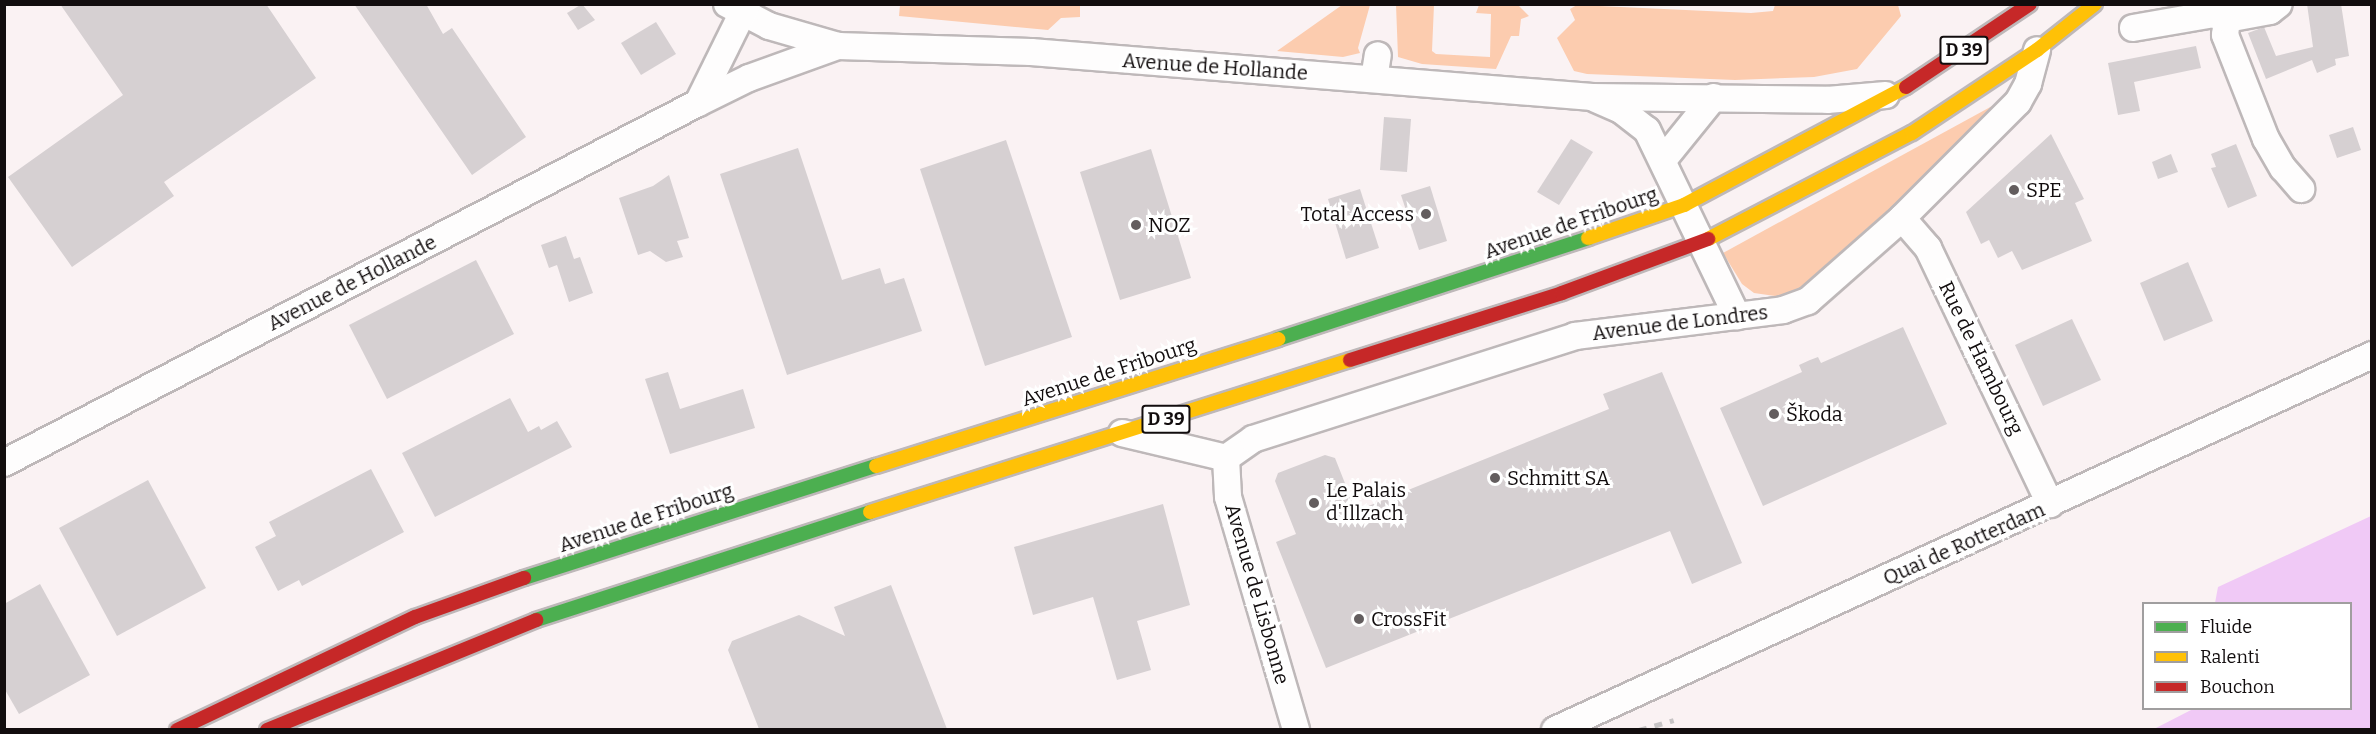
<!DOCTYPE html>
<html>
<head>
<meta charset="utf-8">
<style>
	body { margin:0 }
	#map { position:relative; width:2376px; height:734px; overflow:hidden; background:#faf2f3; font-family:Bitter,serif }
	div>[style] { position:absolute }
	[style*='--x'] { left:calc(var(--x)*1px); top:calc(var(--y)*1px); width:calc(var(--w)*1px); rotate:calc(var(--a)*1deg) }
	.green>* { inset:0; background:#fcccaf }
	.water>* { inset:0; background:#f0c9f6 }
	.building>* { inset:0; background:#d6d0d2 }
	.roads { filter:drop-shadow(2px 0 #beb8b9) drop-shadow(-2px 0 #beb8b9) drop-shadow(0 2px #beb8b9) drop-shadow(0 -2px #beb8b9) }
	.street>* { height:26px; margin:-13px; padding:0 13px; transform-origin:13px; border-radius:13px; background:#fefdfd }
	.fast>* { height:14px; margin:-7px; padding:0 7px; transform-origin:7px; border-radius:7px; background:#4caf50 }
	.slow>* { height:14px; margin:-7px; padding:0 7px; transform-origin:7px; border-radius:7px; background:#ffc107 }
	.jam>* { height:14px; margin:-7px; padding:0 7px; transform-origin:7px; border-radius:7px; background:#c62828 }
	.rail>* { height:4.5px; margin-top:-2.25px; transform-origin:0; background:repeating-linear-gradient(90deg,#c7c4c5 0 8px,transparent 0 16px) }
	.dots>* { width:16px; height:16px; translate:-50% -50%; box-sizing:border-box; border:3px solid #fff; border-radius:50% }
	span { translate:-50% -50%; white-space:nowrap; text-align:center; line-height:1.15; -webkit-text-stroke:6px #fff; paint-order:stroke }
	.shield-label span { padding:2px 4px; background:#fff; border:2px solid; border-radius:4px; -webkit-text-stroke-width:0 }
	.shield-label { font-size:18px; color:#120d0e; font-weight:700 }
	.street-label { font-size:20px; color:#120d0e }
	.poi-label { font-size:20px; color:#120d0e }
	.left { translate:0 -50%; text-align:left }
	.right { translate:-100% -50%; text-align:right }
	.frame { position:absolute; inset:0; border:6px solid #120d0e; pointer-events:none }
	.legend { position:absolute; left:2142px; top:602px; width:210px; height:108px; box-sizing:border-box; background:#fff; border:2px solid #a09e9f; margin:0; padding:8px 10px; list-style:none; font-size:18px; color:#120d0e }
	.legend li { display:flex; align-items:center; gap:12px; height:30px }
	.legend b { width:30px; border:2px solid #a09e9f }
</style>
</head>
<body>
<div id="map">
	<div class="green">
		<i style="clip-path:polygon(900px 5px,900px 4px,1080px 5px,1080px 17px,1061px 18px,1048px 30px,899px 16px)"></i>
		<i style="clip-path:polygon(1342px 5px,1370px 5px,1358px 48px,1360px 53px,1343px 57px,1277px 51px)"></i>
		<i style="clip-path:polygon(1396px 5px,1434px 5px,1432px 51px,1436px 54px,1490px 57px,1491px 14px,1476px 13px,1479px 5px,1518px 5px,1529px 16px,1521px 19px,1519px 36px,1511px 36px,1496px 69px,1422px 64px,1398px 57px)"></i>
		<i style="clip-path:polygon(1898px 5px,1901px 16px,1857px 69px,1814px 77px,1735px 80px,1587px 74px,1574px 71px,1557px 38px,1575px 20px,1570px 9px,1577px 5px,1751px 13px,1773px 11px,1775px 5px)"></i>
		<i style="clip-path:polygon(1994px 105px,2000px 107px,1805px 288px,1789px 296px,1775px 296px,1754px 293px,1742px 284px,1723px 253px)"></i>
	</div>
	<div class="water">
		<i style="clip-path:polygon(2371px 516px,2371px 729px,2154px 729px,2193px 709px,2350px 708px,2350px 604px,2215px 603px,2218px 587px)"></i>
	</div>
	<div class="building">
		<i style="clip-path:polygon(60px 4px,266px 4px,316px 78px,164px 182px,174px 196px,72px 267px,8px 177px,123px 95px)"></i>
		<i style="clip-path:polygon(354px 4px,426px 4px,443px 34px,452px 28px,526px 137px,472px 175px)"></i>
		<i style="clip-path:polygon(582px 4px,595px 20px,578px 30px,567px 13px)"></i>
		<i style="clip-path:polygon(2307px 4px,2341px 4px,2349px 56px,2335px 59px,2336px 65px,2317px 73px,2312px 60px,2266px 79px,2248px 33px,2264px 27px,2276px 56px,2313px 47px)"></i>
		<i style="clip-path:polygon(656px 22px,676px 54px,641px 75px,621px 43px)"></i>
		<i style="clip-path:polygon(2196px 46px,2201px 68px,2134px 82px,2140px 111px,2118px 115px,2108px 63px)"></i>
		<i style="clip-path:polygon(1384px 117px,1411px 119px,1407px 172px,1380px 170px)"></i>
		<i style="clip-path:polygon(2353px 127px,2361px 150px,2337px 158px,2329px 135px)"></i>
		<i style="clip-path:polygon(2051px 134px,2084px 199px,2075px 203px,2092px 241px,2022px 270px,2012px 251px,1998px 258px,1989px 240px,1981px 244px,1966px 212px)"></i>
		<i style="clip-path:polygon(1571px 139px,1593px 152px,1559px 205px,1537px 192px)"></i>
		<i style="clip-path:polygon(1006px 140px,1072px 337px,985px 366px,920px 169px)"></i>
		<i style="clip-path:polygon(2236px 144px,2257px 196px,2228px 208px,2211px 168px,2216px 167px,2211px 154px)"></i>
		<i style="clip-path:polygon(798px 148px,842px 280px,880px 268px,885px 284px,904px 278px,922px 331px,787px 375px,720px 174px)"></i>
		<i style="clip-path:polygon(1151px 149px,1191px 278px,1120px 300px,1080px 172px)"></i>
		<i style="clip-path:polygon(2171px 154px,2178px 172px,2158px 179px,2152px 162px)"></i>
		<i style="clip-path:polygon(669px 175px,689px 238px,677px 241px,683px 257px,666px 262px,650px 251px,638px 255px,619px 198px,653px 186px)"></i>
		<i style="clip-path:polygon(1430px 186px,1447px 241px,1419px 250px,1401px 195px)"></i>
		<i style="clip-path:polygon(1360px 189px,1379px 248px,1346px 259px,1328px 199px)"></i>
		<i style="clip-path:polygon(566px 236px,574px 259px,580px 257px,593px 293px,569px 302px,557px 265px,549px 268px,541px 245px)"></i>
		<i style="clip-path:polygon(476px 260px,514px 334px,387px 399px,349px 325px)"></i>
		<i style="clip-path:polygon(2188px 262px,2213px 321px,2164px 341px,2140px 283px)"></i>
		<i style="clip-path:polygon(2072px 319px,2101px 380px,2043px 406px,2015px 345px)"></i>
		<i style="clip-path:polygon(1903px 327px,1947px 424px,1763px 506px,1720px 408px,1802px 372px,1799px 365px,1810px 360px,1818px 357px,1821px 363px)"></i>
		<i style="clip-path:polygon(668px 372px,680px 409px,743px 389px,755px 428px,670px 454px,645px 379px)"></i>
		<i style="clip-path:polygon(1662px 372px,1742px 563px,1692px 584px,1670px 531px,1326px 668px,1276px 542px,1296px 534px,1275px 481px,1278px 473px,1325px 455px,1335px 458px,1356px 511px,1609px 409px,1603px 394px)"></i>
		<i style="clip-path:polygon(510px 398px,528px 432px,539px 426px,541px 430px,557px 421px,572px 447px,435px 517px,402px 453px)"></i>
		<i style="clip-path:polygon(371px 469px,404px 532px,302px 586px,299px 580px,278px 591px,255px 547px,276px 536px,269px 522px)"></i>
		<i style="clip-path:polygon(148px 480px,206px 588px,117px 636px,59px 528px)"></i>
		<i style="clip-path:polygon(1163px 504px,1190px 605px,1137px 621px,1151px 670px,1117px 680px,1093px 597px,1033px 615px,1014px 547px)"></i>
		<i style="clip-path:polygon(40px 584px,90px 675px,19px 714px,4px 688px,4px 604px)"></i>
		<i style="clip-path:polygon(891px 585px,947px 729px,759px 729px,728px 650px,732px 641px,799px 615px,845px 636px,834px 607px)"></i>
	</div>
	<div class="roads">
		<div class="street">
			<i style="--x:727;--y:4;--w:47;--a:27.6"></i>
			<i style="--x:769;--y:26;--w:72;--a:16.2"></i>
			<i style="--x:838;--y:46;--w:193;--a:1.8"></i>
			<i style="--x:1031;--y:52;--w:563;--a:4.59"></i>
			<i style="--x:1592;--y:97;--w:235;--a:0.7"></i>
			<i style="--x:1827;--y:100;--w:59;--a:-4.8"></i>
			<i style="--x:2227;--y:19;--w:16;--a:97"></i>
			<i style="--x:2225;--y:35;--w:112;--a:68.5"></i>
			<i style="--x:2266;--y:139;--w:34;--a:60"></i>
			<i style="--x:2283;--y:168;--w:28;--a:49"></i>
			<i style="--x:2133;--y:28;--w:81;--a:-9.9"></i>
			<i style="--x:2213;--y:14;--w:15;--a:20"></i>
			<i style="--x:2227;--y:19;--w:44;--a:-10.5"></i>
			<i style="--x:2270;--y:11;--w:11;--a:-38"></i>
			<i style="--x:1374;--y:79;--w:24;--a:-81"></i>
			<i style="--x:1596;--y:99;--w:27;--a:24"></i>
			<i style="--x:1621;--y:110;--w:33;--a:38"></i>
			<i style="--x:1647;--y:130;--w:207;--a:64.2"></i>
			<i style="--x:698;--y:103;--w:110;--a:-63.7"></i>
			<i style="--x:1663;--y:160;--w:81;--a:-51"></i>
			<i style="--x:1902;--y:218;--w:40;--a:49"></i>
			<i style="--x:1928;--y:248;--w:284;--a:64.5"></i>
			<i style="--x:1122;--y:433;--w:107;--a:13.5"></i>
			<i style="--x:1226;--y:458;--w:33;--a:-35"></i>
			<i style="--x:1253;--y:439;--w:338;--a:-17.7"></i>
			<i style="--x:1575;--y:336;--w:210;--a:-7.1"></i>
			<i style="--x:1783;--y:310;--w:27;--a:-20"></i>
			<i style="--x:1808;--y:301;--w:125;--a:-41.4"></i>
			<i style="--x:1902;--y:218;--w:164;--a:-45"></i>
			<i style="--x:2018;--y:102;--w:21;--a:-61"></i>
			<i style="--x:2028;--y:84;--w:35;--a:-75"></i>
			<i style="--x:1226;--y:458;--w:39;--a:87"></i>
			<i style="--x:1228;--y:497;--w:243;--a:73.7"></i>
			<i style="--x:4;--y:463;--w:782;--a:-27.42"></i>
			<i style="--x:698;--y:103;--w:57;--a:-26.1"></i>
			<i style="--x:749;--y:78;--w:95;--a:-19.8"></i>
			<i style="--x:1555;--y:730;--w:899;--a:-24.65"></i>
		</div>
		<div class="fast">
			<i style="--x:1278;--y:339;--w:326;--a:-18"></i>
			<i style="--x:524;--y:578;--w:369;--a:-17.7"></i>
			<i style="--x:536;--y:620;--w:351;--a:-17.9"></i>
		</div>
		<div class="slow">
			<i style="--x:1588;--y:238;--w:102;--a:-19"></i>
			<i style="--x:1684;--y:205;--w:251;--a:-28"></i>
			<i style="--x:1708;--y:239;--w:230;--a:-27.5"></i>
			<i style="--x:1912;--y:133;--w:150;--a:-33.6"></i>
			<i style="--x:2037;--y:50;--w:74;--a:-38.4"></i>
			<i style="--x:876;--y:466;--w:422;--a:-17.5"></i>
			<i style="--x:870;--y:512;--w:503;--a:-17.57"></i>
		</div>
		<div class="jam">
			<i style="--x:1906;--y:87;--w:149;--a:-33.8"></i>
			<i style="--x:1350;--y:360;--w:222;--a:-17.5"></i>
			<i style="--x:1562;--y:293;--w:156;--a:-20.3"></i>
			<i style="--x:177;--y:730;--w:263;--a:-25.4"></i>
			<i style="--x:415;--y:617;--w:116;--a:-19.7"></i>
			<i style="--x:267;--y:730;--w:291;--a:-22.2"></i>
		</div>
	</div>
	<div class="rail">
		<i style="--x:1639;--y:730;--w:36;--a:-16"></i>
	</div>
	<div class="dots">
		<i style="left:2014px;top:190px;background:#635d5e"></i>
		<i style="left:1426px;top:214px;background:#635d5e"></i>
		<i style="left:1136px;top:225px;background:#635d5e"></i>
		<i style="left:1774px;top:414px;background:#635d5e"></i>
		<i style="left:1495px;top:478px;background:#635d5e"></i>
		<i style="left:1314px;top:503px;background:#635d5e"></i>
		<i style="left:1359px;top:619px;background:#635d5e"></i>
	</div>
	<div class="shield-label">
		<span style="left:1964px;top:50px">D 39</span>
		<span style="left:1166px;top:419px">D 39</span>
	</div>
	<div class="street-label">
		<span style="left:1215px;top:67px;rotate:4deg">Avenue de Hollande</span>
		<span style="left:1571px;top:223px;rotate:-19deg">Avenue de Fribourg</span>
		<span style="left:352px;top:283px;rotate:-27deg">Avenue de Hollande</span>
		<span style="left:1680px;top:323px;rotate:-7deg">Avenue de Londres</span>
		<span style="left:1981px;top:358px;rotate:64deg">Rue de Hambourg</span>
		<span style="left:1109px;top:372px;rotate:-18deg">Avenue de Fribourg</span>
		<span style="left:646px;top:518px;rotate:-18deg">Avenue de Fribourg</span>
		<span style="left:1964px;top:544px;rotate:-24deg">Quai de Rotterdam</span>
		<span style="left:1257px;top:594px;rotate:74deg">Avenue de Lisbonne</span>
	</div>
	<div class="poi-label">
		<span class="left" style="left:2026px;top:190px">SPE</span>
		<span class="right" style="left:1414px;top:214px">Total Access</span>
		<span class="left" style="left:1148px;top:225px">NOZ</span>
		<span class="left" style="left:1786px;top:414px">Škoda</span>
		<span class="left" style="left:1507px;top:478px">Schmitt SA</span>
		<span class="left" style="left:1326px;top:502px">Le Palais<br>d'Illzach</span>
		<span class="left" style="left:1371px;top:619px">CrossFit</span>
	</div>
	<div class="frame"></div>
	<ul class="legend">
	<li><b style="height:8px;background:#4caf50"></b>Fluide</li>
	<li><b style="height:8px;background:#ffc107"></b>Ralenti</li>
	<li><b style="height:8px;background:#c62828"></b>Bouchon</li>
	</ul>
</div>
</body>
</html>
